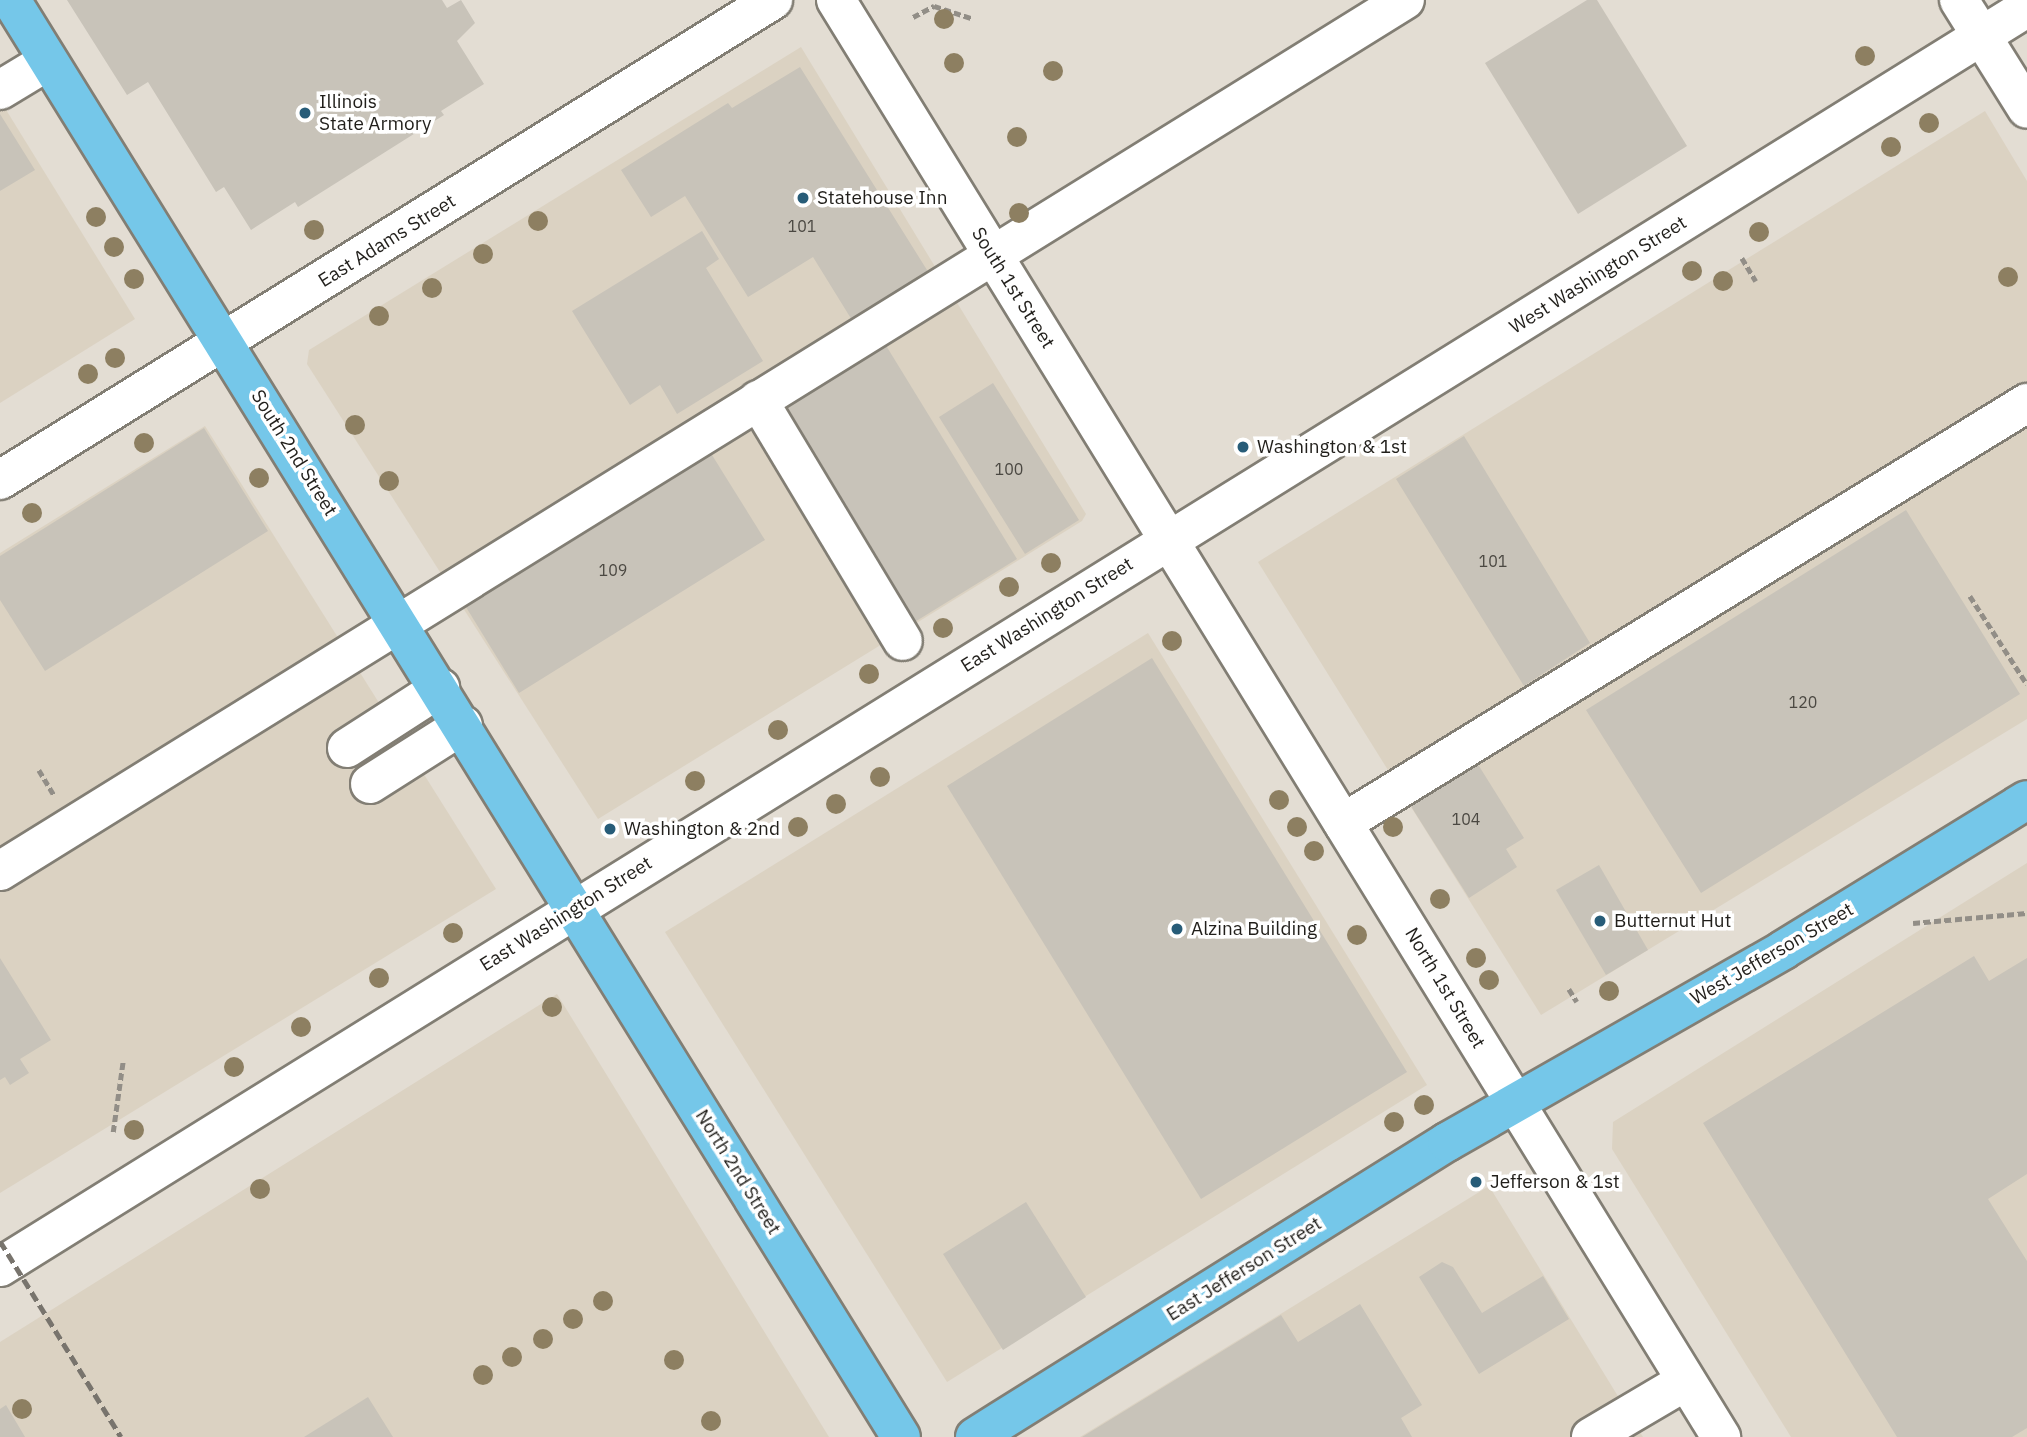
<!DOCTYPE html>
<html>
<head>
<meta charset="utf-8">
<style>
	body { margin:0 }
	#map { position:relative; width:2027px; height:1437px; overflow:hidden; background:#e3ddd3; font-family:"IBM Plex Sans",sans-serif }
	div>[style] { position:absolute }
	[style*='--x'] { left:calc(var(--x)*1px); top:calc(var(--y)*1px); width:calc(var(--w)*1px); rotate:calc(var(--a)*1deg) }
	.built>* { inset:0; background:#dbd2c2 }
	.building>* { inset:0; background:#c8c3b9 }
	.path>* { height:4.5px; margin-top:-2.25px; transform-origin:0; background:repeating-linear-gradient(90deg,#928e87 0 7px,transparent 0 10.5px) }
	.roads { filter:drop-shadow(2px 0 #827e74) drop-shadow(-2px 0 #827e74) drop-shadow(0 2px #827e74) drop-shadow(0 -2px #827e74) }
	.minor>* { height:38px; margin:-19px; padding:0 19px; transform-origin:19px; border-radius:19px; background:#fff }
	.major>* { height:38px; margin:-19px; padding:0 19px; transform-origin:19px; border-radius:19px; background:#75c7e9 }
	.rail>* { height:5px; margin-top:-2.5px; transform-origin:0; background:repeating-linear-gradient(90deg,#78746d 0 10px,transparent 0 15px) }
	.trees>* { width:20px; height:20px; margin:-10px; border-radius:50%; background:#8d7f61 }
	.dots>* { width:19px; height:19px; translate:-50% -50%; box-sizing:border-box; border:4px solid #fff; border-radius:50% }
	span { translate:-50% -50%; white-space:nowrap; text-align:center; line-height:1.15; -webkit-text-stroke:7px #fff; paint-order:stroke }
	.number-label { font-size:16px; color:#4b4842 }
	.number-label span { -webkit-text-stroke-width:0 }
	.poi-label { font-size:19px; color:#211f1b }
	.left { translate:0 -50%; text-align:left }
	.street-label { font-size:19px; color:#211f1b }
</style>
</head>
<body>
<div id="map">
	<div class="built">
		<i style="clip-path:polygon(801px 47px,1086px 514px,1082px 521px,598px 819px,307px 364px,309px 350px)"></i>
		<i style="clip-path:polygon(0 100px,135px 319px,0 403px)"></i>
		<i style="clip-path:polygon(1985px 111px,2027px 181px,2027px 719px,1541px 1015px,1258px 562px)"></i>
		<i style="clip-path:polygon(205px 426px,496px 889px,0 1193px,0 553px)"></i>
		<i style="clip-path:polygon(1148px 633px,1427px 1085px,947px 1382px,665px 932px)"></i>
		<i style="clip-path:polygon(2027px 863px,2027px 1437px,1791px 1437px,1612px 1149px,1613px 1122px)"></i>
		<i style="clip-path:polygon(557px 994px,829px 1437px,0 1437px,0 1342px)"></i>
		<i style="clip-path:polygon(1489px 1186px,1643px 1437px,1080px 1437px)"></i>
	</div>
	<div class="building">
		<i style="clip-path:polygon(67px 0,442px 0,447px 8px,461px 0,475px 23px,457px 41px,484px 84px,441px 111px,444px 115px,298px 207px,295px 202px,251px 230px,224px 187px,216px 192px,148px 82px,127px 95px)"></i>
		<i style="clip-path:polygon(1587px 0,1597px 0,1687px 146px,1578px 214px,1485px 63px)"></i>
		<i style="clip-path:polygon(800px 67px,932px 278px,855px 325px,813px 257px,748px 297px,685px 196px,651px 217px,621px 170px,728px 103px,732px 108px)"></i>
		<i style="clip-path:polygon(0 114px,35px 170px,0 191px)"></i>
		<i style="clip-path:polygon(702px 231px,719px 259px,706px 268px,763px 361px,677px 414px,660px 385px,630px 405px,572px 311px)"></i>
		<i style="clip-path:polygon(882px 339px,1017px 559px,913px 623px,778px 403px)"></i>
		<i style="clip-path:polygon(993px 383px,1079px 520px,1025px 554px,939px 417px)"></i>
		<i style="clip-path:polygon(204px 428px,268px 531px,45px 671px,0 600px,0 556px)"></i>
		<i style="clip-path:polygon(1464px 436px,1590px 643px,1524px 686px,1396px 479px)"></i>
		<i style="clip-path:polygon(707px 447px,765px 540px,519px 693px,461px 599px)"></i>
		<i style="clip-path:polygon(1906px 510px,2020px 694px,1701px 893px,1586px 710px)"></i>
		<i style="clip-path:polygon(1152px 658px,1407px 1072px,1201px 1199px,947px 786px)"></i>
		<i style="clip-path:polygon(1474px 758px,1524px 838px,1506px 849px,1517px 867px,1469px 898px,1407px 800px)"></i>
		<i style="clip-path:polygon(1599px 865px,1648px 950px,1606px 975px,1556px 890px)"></i>
		<i style="clip-path:polygon(1974px 956px,1989px 981px,2027px 958px,2027px 1174px,1988px 1199px,2027px 1261px,2027px 1428px,2012px 1437px,1897px 1437px,1703px 1123px)"></i>
		<i style="clip-path:polygon(0 958px,51px 1040px,20px 1059px,29px 1073px,10px 1085px,5px 1077px,0 1080px)"></i>
		<i style="clip-path:polygon(1026px 1202px,1086px 1297px,1003px 1350px,943px 1254px)"></i>
		<i style="clip-path:polygon(1442px 1262px,1453px 1267px,1482px 1313px,1543px 1276px,1569px 1319px,1479px 1374px,1419px 1277px)"></i>
		<i style="clip-path:polygon(1360px 1304px,1422px 1405px,1401px 1418px,1412px 1437px,1082px 1437px,1281px 1315px,1298px 1342px)"></i>
		<i style="clip-path:polygon(368px 1397px,393px 1437px,304px 1437px)"></i>
		<i style="clip-path:polygon(6px 1405px,25px 1437px,0 1437px,0 1409px)"></i>
	</div>
	<div class="path">
		<i style="--x:913;--y:17;--w:24;--a:-28"></i>
		<i style="--x:934;--y:6;--w:40;--a:18"></i>
		<i style="--x:1742;--y:258;--w:27;--a:59"></i>
		<i style="--x:1970;--y:596;--w:105;--a:57.1"></i>
		<i style="--x:39;--y:770;--w:29;--a:59"></i>
		<i style="--x:1913;--y:923;--w:114;--a:-5"></i>
		<i style="--x:1569;--y:989;--w:15;--a:58"></i>
		<i style="--x:113;--y:1132;--w:72;--a:-82"></i>
	</div>
	<div class="roads">
		<div class="minor">
			<i style="--x:836;--y:0;--w:1688;--a:58.37"></i>
			<i style="--x:1959;--y:0;--w:128;--a:58"></i>
			<i style="--x:0;--y:90;--w:56;--a:-31.1"></i>
			<i style="--x:758;--y:400;--w:281;--a:59"></i>
			<i style="--x:0;--y:480;--w:910;--a:-31.84"></i>
			<i style="--x:347;--y:748;--w:111;--a:-32.8"></i>
			<i style="--x:370;--y:784;--w:110;--a:-32.4"></i>
			<i style="--x:1343;--y:823;--w:803;--a:-31.55"></i>
			<i style="--x:0;--y:871;--w:1653;--a:-31.8"></i>
			<i style="--x:0;--y:1267;--w:2386;--a:-31.85"></i>
			<i style="--x:1591;--y:1437;--w:110;--a:-30.5"></i>
		</div>
		<div class="major">
			<i style="--x:11;--y:0;--w:1690;--a:58.23"></i>
			<i style="--x:975;--y:1437;--w:557;--a:-32.01"></i>
			<i style="--x:1447;--y:1142;--w:387;--a:-29.7"></i>
			<i style="--x:1783;--y:950;--w:286;--a:-31.6"></i>
		</div>
	</div>
	<div class="rail">
		<i style="--x:0;--y:1241;--w:230;--a:58.3"></i>
	</div>
	<div class="trees">
		<i style="left:944px;top:19px"></i>
		<i style="left:1865px;top:56px"></i>
		<i style="left:954px;top:63px"></i>
		<i style="left:1053px;top:71px"></i>
		<i style="left:1929px;top:123px"></i>
		<i style="left:1017px;top:137px"></i>
		<i style="left:1891px;top:147px"></i>
		<i style="left:1019px;top:213px"></i>
		<i style="left:96px;top:217px"></i>
		<i style="left:538px;top:221px"></i>
		<i style="left:314px;top:230px"></i>
		<i style="left:1759px;top:232px"></i>
		<i style="left:114px;top:247px"></i>
		<i style="left:483px;top:254px"></i>
		<i style="left:1692px;top:271px"></i>
		<i style="left:2008px;top:277px"></i>
		<i style="left:134px;top:279px"></i>
		<i style="left:1723px;top:281px"></i>
		<i style="left:432px;top:288px"></i>
		<i style="left:379px;top:316px"></i>
		<i style="left:115px;top:358px"></i>
		<i style="left:88px;top:374px"></i>
		<i style="left:355px;top:425px"></i>
		<i style="left:144px;top:443px"></i>
		<i style="left:259px;top:478px"></i>
		<i style="left:389px;top:481px"></i>
		<i style="left:32px;top:513px"></i>
		<i style="left:1051px;top:563px"></i>
		<i style="left:1009px;top:587px"></i>
		<i style="left:943px;top:628px"></i>
		<i style="left:1172px;top:641px"></i>
		<i style="left:869px;top:674px"></i>
		<i style="left:778px;top:730px"></i>
		<i style="left:880px;top:777px"></i>
		<i style="left:695px;top:781px"></i>
		<i style="left:1279px;top:800px"></i>
		<i style="left:836px;top:804px"></i>
		<i style="left:798px;top:827px"></i>
		<i style="left:1297px;top:827px"></i>
		<i style="left:1393px;top:827px"></i>
		<i style="left:1314px;top:851px"></i>
		<i style="left:1440px;top:899px"></i>
		<i style="left:453px;top:933px"></i>
		<i style="left:1357px;top:935px"></i>
		<i style="left:1476px;top:958px"></i>
		<i style="left:379px;top:978px"></i>
		<i style="left:1489px;top:980px"></i>
		<i style="left:1609px;top:991px"></i>
		<i style="left:552px;top:1007px"></i>
		<i style="left:301px;top:1027px"></i>
		<i style="left:234px;top:1067px"></i>
		<i style="left:1424px;top:1105px"></i>
		<i style="left:1394px;top:1122px"></i>
		<i style="left:134px;top:1130px"></i>
		<i style="left:260px;top:1189px"></i>
		<i style="left:603px;top:1301px"></i>
		<i style="left:573px;top:1319px"></i>
		<i style="left:543px;top:1339px"></i>
		<i style="left:512px;top:1357px"></i>
		<i style="left:674px;top:1360px"></i>
		<i style="left:483px;top:1375px"></i>
		<i style="left:22px;top:1409px"></i>
		<i style="left:711px;top:1421px"></i>
	</div>
	<div class="dots">
		<i style="left:305px;top:113px;background:#275c78"></i>
		<i style="left:803px;top:198px;background:#275c78"></i>
		<i style="left:1243px;top:447px;background:#275c78"></i>
		<i style="left:610px;top:829px;background:#275c78"></i>
		<i style="left:1600px;top:921px;background:#275c78"></i>
		<i style="left:1177px;top:929px;background:#275c78"></i>
		<i style="left:1476px;top:1182px;background:#275c78"></i>
	</div>
	<div class="number-label">
		<span style="left:802px;top:226px">101</span>
		<span style="left:1009px;top:469px">100</span>
		<span style="left:1493px;top:561px">101</span>
		<span style="left:613px;top:570px">109</span>
		<span style="left:1803px;top:702px">120</span>
		<span style="left:1466px;top:819px">104</span>
	</div>
	<div class="poi-label">
		<span class="left" style="left:319px;top:113px">Illinois<br>State Armory</span>
		<span class="left" style="left:817px;top:198px">Statehouse Inn</span>
		<span class="left" style="left:1257px;top:447px">Washington &amp; 1st</span>
		<span class="left" style="left:624px;top:829px">Washington &amp; 2nd</span>
		<span class="left" style="left:1614px;top:921px">Butternut Hut</span>
		<span class="left" style="left:1191px;top:929px">Alzina Building</span>
		<span class="left" style="left:1490px;top:1182px">Jefferson &amp; 1st</span>
	</div>
	<div class="street-label">
		<span style="left:387px;top:241px;rotate:-32deg">East Adams Street</span>
		<span style="left:1598px;top:275px;rotate:-32deg">West Washington Street</span>
		<span style="left:1013px;top:288px;rotate:58deg">South 1st Street</span>
		<span style="left:294px;top:453px;rotate:58deg">South 2nd Street</span>
		<span style="left:1047px;top:615px;rotate:-32deg">East Washington Street</span>
		<span style="left:566px;top:914px;rotate:-32deg">East Washington Street</span>
		<span style="left:1772px;top:954px;rotate:-30deg">West Jefferson Street</span>
		<span style="left:1445px;top:988px;rotate:59deg">North 1st Street</span>
		<span style="left:738px;top:1172px;rotate:58deg">North 2nd Street</span>
		<span style="left:1244px;top:1269px;rotate:-32deg">East Jefferson Street</span>
	</div>
</div>
</body>
</html>
